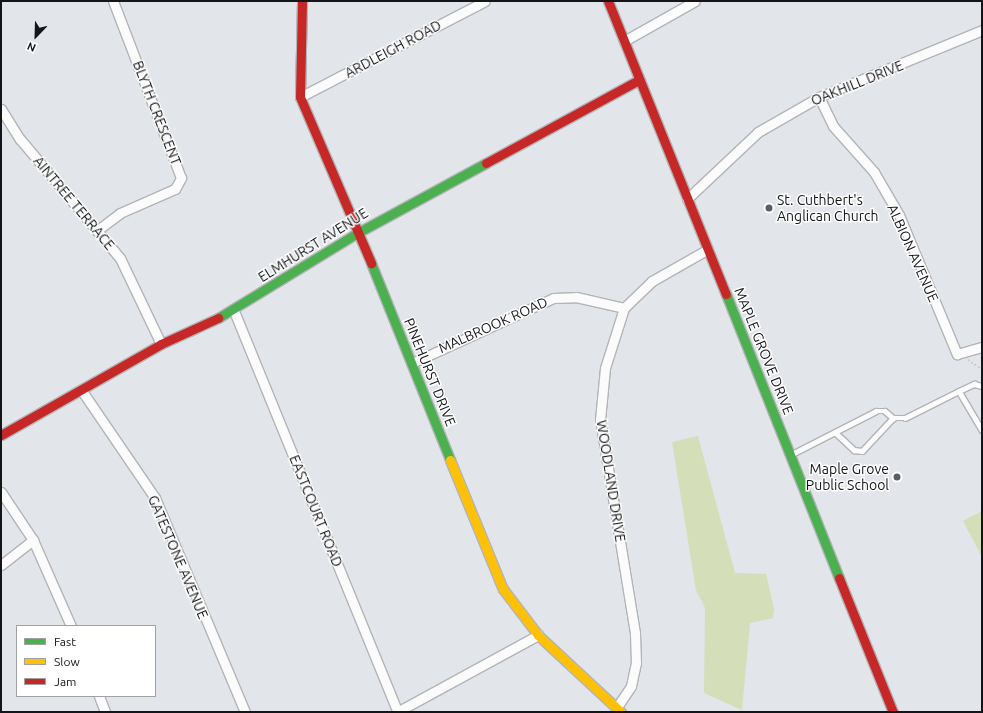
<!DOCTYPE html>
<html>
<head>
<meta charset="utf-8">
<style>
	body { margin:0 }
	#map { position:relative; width:983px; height:713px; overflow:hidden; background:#e2e5ea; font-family:Ubuntu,sans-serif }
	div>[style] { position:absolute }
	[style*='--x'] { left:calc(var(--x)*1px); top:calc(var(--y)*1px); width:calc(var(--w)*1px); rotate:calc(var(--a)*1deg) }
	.green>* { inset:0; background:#d4deb9 }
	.path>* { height:1.5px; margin-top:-0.75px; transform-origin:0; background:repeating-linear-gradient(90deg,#cacccd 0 2px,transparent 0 4px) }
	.roads { filter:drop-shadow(1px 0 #b2b4b8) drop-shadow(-1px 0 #b2b4b8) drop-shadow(0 1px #b2b4b8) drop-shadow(0 -1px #b2b4b8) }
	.lane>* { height:4.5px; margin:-2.25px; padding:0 2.25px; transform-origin:2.25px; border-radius:2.25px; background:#fbfbfc }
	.street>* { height:9px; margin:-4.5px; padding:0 4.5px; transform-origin:4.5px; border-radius:4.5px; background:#fbfbfc }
	.fast>* { height:9px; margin:-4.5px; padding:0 4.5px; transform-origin:4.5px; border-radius:4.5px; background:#4caf50 }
	.slow>* { height:9px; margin:-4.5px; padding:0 4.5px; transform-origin:4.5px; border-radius:4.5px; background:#ffc107 }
	.jam>* { height:9px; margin:-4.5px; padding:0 4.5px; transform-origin:4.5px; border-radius:4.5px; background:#c62828 }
	.dots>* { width:11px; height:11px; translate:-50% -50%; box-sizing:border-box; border:2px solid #fff; border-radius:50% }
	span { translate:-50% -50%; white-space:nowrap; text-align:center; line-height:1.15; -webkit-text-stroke:3px #fff; paint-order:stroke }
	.street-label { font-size:14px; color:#131518 }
	.poi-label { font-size:14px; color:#131518 }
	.left { translate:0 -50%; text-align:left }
	.right { translate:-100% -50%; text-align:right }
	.frame { position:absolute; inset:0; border:2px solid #131518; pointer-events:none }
	.legend { position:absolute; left:16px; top:625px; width:140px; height:72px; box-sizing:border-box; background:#fff; border:1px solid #a1a1a3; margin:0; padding:5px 7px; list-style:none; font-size:12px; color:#131518 }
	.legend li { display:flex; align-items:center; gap:8px; height:20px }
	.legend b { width:20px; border:1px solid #a1a1a3 }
	.north { position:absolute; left:16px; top:16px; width:40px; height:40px; -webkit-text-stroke:3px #fff; paint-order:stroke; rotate:203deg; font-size:11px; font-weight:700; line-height:16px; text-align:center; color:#131518 }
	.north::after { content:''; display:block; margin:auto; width:14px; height:18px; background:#131518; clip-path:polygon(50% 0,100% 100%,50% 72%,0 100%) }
</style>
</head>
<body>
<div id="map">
	<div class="green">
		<i style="clip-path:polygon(698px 436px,735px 573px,766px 574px,774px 609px,773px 618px,750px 623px,742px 710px,704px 693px,705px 608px,696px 590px,672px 442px)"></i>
		<i style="clip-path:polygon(982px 511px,982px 557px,963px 521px)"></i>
	</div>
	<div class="path">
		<i style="--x:968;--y:360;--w:17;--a:33"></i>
	</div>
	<div class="roads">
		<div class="lane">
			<i style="--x:959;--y:391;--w:17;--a:-25"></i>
			<i style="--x:974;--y:384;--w:8;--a:14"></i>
			<i style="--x:836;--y:433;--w:25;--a:43"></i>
			<i style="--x:854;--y:450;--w:8;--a:7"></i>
			<i style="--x:862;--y:451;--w:45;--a:-46.8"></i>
			<i style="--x:893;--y:418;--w:12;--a:0"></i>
			<i style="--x:905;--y:418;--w:60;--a:-26.6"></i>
			<i style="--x:959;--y:391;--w:45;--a:59.5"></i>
			<i style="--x:792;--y:454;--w:94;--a:-27.1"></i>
			<i style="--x:876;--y:411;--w:9;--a:0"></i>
			<i style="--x:885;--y:411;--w:11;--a:41"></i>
		</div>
		<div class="street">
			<i style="--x:624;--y:41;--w:81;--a:-29.4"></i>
			<i style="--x:300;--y:97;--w:208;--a:-27.4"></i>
			<i style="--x:819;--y:97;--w:32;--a:64"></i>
			<i style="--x:833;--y:126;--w:62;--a:48.3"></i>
			<i style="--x:874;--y:172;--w:50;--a:59.8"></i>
			<i style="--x:899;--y:215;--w:151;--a:67.4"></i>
			<i style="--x:957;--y:354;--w:26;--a:-16"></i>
			<i style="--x:1;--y:109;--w:36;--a:58"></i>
			<i style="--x:20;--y:139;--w:155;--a:50"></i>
			<i style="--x:120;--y:258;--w:95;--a:64.5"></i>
			<i style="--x:687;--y:199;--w:98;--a:-43.3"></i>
			<i style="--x:758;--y:132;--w:70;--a:-29.8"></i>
			<i style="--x:819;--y:97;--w:176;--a:-22.3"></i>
			<i style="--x:99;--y:229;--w:26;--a:-37"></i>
			<i style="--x:120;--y:213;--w:60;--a:-23.6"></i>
			<i style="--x:175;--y:189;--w:13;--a:-61"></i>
			<i style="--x:181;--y:178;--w:190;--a:-111"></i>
			<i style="--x:234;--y:311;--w:433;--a:67.8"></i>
			<i style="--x:412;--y:363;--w:155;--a:-24.7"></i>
			<i style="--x:553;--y:298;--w:23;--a:-2"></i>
			<i style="--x:576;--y:297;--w:49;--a:12.9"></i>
			<i style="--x:82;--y:391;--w:130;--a:55.7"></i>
			<i style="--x:155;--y:498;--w:232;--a:67.2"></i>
			<i style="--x:1;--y:492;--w:58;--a:56.3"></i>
			<i style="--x:33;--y:540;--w:94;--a:66.2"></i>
			<i style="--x:1;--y:565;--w:41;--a:-38"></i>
			<i style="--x:99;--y:696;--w:17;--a:69"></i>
			<i style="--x:617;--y:707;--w:25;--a:-56"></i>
			<i style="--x:631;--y:686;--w:24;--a:-78"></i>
			<i style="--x:636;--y:663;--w:30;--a:-92"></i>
			<i style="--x:635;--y:633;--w:216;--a:-99.3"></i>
			<i style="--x:600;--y:420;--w:52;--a:-84.5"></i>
			<i style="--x:605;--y:368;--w:63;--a:-72.4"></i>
			<i style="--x:624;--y:308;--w:39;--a:-44"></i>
			<i style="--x:652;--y:281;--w:64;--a:-29.7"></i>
			<i style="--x:397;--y:712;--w:161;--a:-28.6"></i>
		</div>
		<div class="fast">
			<i style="--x:371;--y:263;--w:212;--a:68.1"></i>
			<i style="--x:726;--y:294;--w:306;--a:68.3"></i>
			<i style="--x:218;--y:318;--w:165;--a:-31.4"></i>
			<i style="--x:359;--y:232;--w:145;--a:-28.5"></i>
		</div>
		<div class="slow">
			<i style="--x:450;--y:460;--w:139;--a:67.7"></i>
			<i style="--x:503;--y:589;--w:58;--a:52.7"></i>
			<i style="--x:538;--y:635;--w:113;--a:42.9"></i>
		</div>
		<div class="jam">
			<i style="--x:302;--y:1;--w:96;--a:91.2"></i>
			<i style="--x:300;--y:97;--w:181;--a:66.8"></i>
			<i style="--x:608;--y:1;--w:316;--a:68.1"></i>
			<i style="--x:486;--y:163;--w:174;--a:-28.5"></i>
			<i style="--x:1;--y:435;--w:184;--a:-29.6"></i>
			<i style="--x:161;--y:344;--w:63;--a:-24.5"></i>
			<i style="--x:839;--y:578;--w:144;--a:68.1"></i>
		</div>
	</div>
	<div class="dots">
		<i style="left:769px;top:208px;background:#5b5e62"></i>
		<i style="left:897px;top:477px;background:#5b5e62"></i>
	</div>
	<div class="street-label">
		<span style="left:393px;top:49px;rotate:-28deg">ARDLEIGH ROAD</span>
		<span style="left:857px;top:83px;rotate:-22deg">OAKHILL DRIVE</span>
		<span style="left:157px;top:113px;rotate:69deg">BLYTH CRESCENT</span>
		<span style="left:74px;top:203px;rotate:50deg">AINTREE TERRACE</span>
		<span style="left:313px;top:245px;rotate:-32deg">ELMHURST AVENUE</span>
		<span style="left:913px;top:253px;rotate:66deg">ALBION AVENUE</span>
		<span style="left:493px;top:325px;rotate:-24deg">MALBROOK ROAD</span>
		<span style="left:764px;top:351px;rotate:68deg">MAPLE GROVE DRIVE</span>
		<span style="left:430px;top:372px;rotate:68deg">PINEHURST DRIVE</span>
		<span style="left:611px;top:481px;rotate:81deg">WOODLAND DRIVE</span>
		<span style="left:316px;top:511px;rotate:68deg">EASTCOURT ROAD</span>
		<span style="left:178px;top:557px;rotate:67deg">GATESTONE AVENUE</span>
	</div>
	<div class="poi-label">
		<span class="left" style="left:777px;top:208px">St. Cuthbert's<br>Anglican Church</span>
		<span class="right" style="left:889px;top:477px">Maple Grove<br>Public School</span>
	</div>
	<div class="frame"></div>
	<ul class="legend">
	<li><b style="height:5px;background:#4caf50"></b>Fast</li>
	<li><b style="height:5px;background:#ffc107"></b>Slow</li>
	<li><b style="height:5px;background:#c62828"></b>Jam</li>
	</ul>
	<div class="north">N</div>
</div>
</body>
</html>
